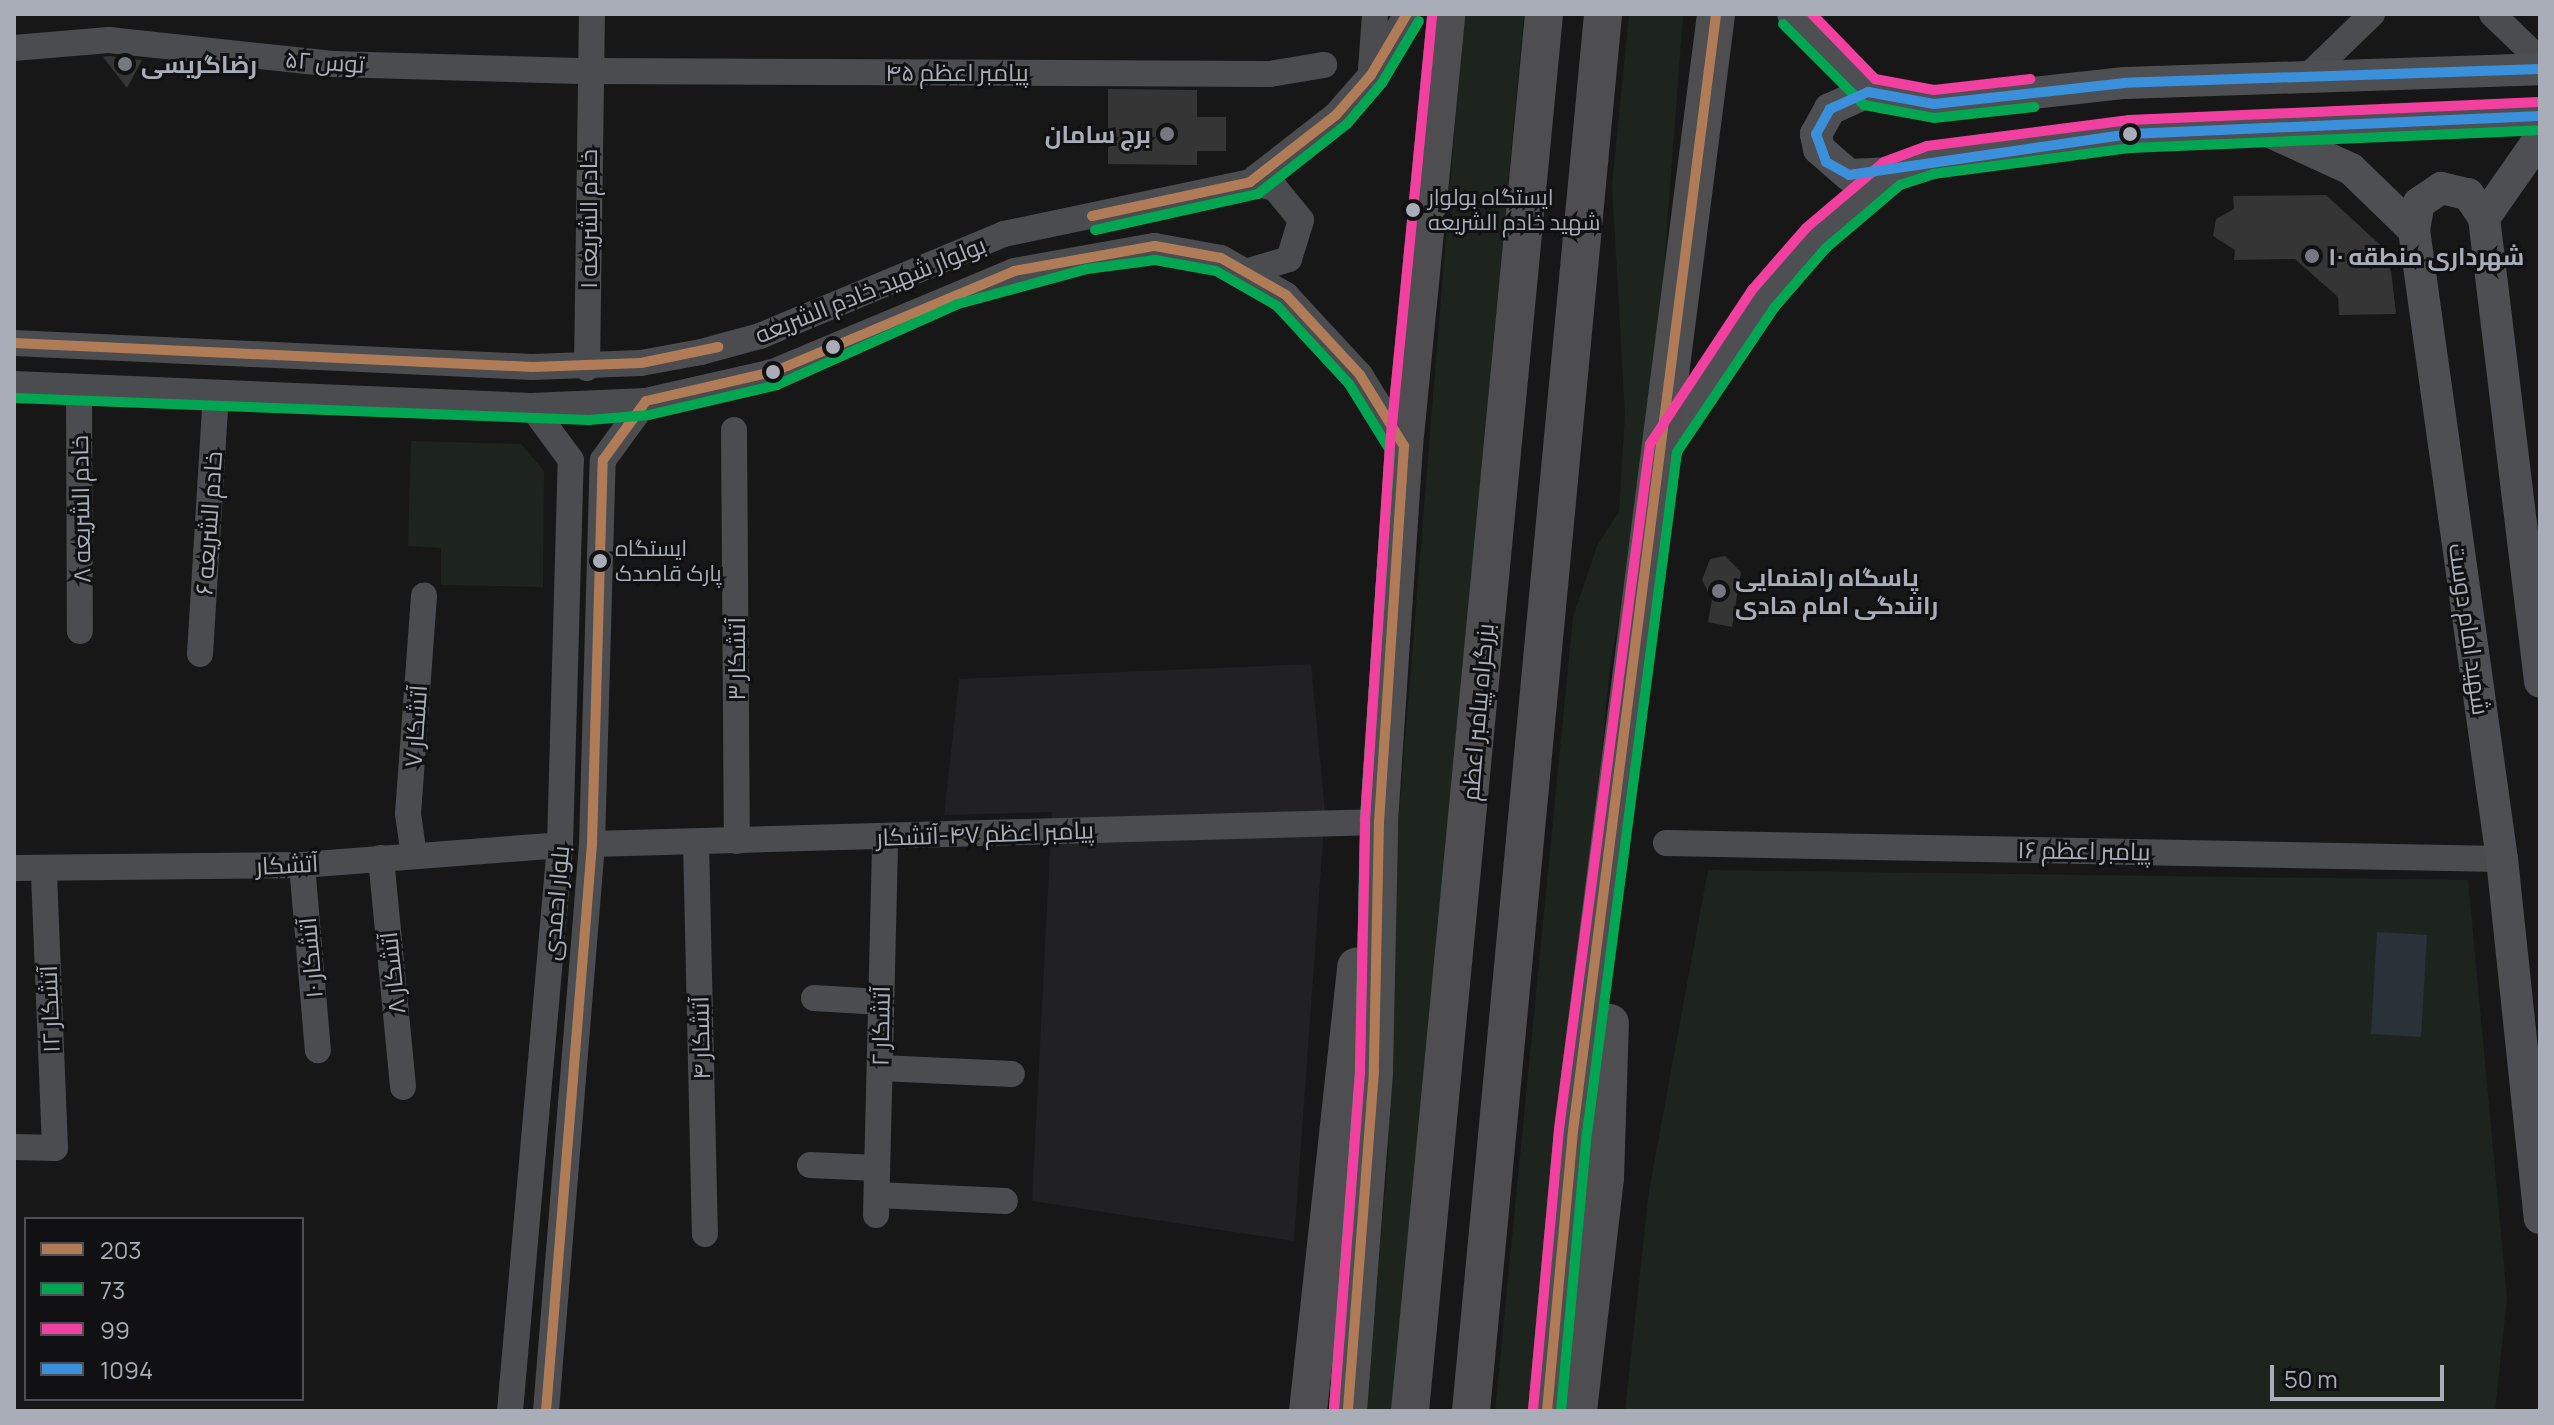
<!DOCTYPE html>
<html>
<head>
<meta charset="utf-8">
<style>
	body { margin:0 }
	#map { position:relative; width:2554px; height:1425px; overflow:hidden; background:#171717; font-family:Manrope,Cairo,sans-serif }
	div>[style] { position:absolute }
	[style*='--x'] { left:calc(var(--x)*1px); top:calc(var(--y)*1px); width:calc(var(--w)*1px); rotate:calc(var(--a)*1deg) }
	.built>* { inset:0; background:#212123 }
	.green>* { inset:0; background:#1d241e }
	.water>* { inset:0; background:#2a3239 }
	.building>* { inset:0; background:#353536 }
	.minor>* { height:26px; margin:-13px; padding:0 13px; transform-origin:13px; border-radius:13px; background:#4b4c50 }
	.major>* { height:32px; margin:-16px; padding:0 16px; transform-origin:16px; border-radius:16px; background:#4d4f52 }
	.highway>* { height:38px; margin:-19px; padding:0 19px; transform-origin:19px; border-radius:19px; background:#4e4e51 }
	.bus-1>* { height:10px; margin:-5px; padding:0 5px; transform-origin:5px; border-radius:5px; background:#b07c57 }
	.bus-2>* { height:10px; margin:-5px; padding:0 5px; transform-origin:5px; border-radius:5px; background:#00a651 }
	.bus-3>* { height:10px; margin:-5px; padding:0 5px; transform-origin:5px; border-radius:5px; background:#f240a1 }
	.bus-4>* { height:10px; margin:-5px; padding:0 5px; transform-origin:5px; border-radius:5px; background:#3a90db }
	.dots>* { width:22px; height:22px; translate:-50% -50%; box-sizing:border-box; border:4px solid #111113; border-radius:50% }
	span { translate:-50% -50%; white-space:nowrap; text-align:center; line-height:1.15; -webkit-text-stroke:6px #111113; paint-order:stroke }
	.bus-label { font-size:22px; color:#a8adb8 }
	.left { translate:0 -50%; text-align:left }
	.street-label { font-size:24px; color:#a8adb8 }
	.poi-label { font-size:24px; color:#a8adb8; font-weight:700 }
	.right { translate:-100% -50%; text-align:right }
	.frame { position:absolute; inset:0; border:16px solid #a8adb8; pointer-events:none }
	.legend { position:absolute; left:24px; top:1217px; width:280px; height:184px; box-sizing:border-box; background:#111113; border:2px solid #4d4f55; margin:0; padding:10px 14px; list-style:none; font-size:24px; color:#a8adb8 }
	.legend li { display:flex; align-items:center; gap:16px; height:40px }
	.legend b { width:40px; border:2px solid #4d4f55 }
	.scale { position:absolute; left:2270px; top:1365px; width:174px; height:36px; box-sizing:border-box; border:4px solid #a8adb8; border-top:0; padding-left:10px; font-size:24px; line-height:28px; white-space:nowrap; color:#a8adb8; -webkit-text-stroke:6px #111113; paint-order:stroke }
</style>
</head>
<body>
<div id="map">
	<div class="built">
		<i style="clip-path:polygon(1311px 664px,1325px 812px,1294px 1241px,1032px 1201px,1052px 812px,944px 815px,959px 679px)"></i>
	</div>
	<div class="green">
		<i style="clip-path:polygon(1464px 14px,1524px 14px,1393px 1411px,1365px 1411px,1388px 1159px,1397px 840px)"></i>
		<i style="clip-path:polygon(1629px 14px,1683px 14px,1651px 443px,1610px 666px,1541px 1411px,1495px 1411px,1573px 617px,1597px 546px,1619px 512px,1625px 414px,1612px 185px)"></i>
		<i style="clip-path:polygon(411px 441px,521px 444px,544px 471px,543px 587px,441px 585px,441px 548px,408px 546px)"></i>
		<i style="clip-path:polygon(1708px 870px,2468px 880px,2507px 1298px,2495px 1411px,1625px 1411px,1649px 1191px)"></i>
	</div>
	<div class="water">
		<i style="clip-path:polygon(2377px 932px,2427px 935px,2421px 1037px,2371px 1034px)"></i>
	</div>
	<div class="building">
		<i style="clip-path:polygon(109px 56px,142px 60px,127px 88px,103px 57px)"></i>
		<i style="clip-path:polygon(1108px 89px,1197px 90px,1197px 117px,1226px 117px,1226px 151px,1197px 151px,1197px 165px,1108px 164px)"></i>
		<i style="clip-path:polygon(2326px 195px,2389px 253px,2396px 314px,2339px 315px,2338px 297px,2295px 259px,2234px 260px,2235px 250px,2213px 236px,2216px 219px,2234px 209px,2233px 196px)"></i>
		<i style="clip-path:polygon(1725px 556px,1741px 572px,1732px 627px,1708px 622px,1712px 600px,1702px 580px,1710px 559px)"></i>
	</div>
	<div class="minor">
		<i style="--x:2492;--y:14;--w:66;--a:43.8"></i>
		<i style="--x:14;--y:48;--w:95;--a:-4.8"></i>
		<i style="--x:109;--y:40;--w:225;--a:6.1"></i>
		<i style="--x:333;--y:64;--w:256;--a:1.6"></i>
		<i style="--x:589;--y:71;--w:681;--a:0.25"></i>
		<i style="--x:1270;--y:74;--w:55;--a:-9.5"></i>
		<i style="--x:1371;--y:70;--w:56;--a:-85.9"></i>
		<i style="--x:2311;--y:73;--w:85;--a:-44"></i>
		<i style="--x:1249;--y:271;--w:42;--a:-16.7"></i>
		<i style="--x:1289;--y:259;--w:41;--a:-72.9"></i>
		<i style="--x:1301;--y:220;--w:41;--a:-129.1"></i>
		<i style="--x:1275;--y:188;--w:26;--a:-167"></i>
		<i style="--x:14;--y:343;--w:519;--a:2.65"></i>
		<i style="--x:532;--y:367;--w:109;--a:-2.1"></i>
		<i style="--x:641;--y:363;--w:61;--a:-10.4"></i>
		<i style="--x:701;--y:352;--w:61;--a:-15.2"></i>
		<i style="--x:760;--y:336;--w:264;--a:-22.7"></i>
		<i style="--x:1004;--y:234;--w:251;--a:-11.9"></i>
		<i style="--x:1250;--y:182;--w:109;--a:-37.9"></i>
		<i style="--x:1336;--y:115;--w:53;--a:-48.8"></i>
		<i style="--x:1371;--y:75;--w:71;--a:-59.5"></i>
		<i style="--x:587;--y:368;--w:354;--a:-89.2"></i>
		<i style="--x:14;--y:384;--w:517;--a:2.44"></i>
		<i style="--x:531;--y:406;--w:115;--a:-2.5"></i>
		<i style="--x:646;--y:401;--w:130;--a:-12.9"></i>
		<i style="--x:773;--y:372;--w:261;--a:-22.7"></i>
		<i style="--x:1014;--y:271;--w:143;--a:-10.1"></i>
		<i style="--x:1155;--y:246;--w:67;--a:10.3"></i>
		<i style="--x:1221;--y:258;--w:75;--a:29.6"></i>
		<i style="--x:1286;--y:295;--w:109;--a:47.2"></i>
		<i style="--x:1360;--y:375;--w:84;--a:58.2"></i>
		<i style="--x:79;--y:387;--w:244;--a:89.8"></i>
		<i style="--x:734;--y:430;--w:411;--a:89.6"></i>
		<i style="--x:200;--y:654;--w:261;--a:-86.5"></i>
		<i style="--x:696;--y:842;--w:392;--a:88.7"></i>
		<i style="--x:1666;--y:843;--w:836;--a:1.1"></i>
		<i style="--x:592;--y:844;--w:787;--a:-1.6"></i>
		<i style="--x:414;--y:856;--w:42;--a:-98.1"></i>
		<i style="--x:408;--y:814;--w:219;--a:-85.8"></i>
		<i style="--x:381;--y:858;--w:230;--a:84.5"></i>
		<i style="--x:302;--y:865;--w:186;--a:85.1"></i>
		<i style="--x:14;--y:868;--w:288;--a:-0.6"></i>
		<i style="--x:302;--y:865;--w:259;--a:-4.4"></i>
		<i style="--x:814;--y:998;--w:67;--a:3.4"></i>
		<i style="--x:880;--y:1068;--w:132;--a:2.6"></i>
		<i style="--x:14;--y:1147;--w:41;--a:1.4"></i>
		<i style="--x:55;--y:1148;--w:277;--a:-92.3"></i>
		<i style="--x:810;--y:1165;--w:67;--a:2.6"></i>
		<i style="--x:877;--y:1195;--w:128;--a:2.7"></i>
		<i style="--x:876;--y:1215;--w:379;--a:-88.6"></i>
		<i style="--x:510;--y:1411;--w:568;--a:-84.95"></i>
		<i style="--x:560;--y:845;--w:385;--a:-88.4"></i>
		<i style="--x:571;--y:460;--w:67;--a:-126.5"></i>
		<i style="--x:546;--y:1411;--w:569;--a:-85.36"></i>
		<i style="--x:592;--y:844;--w:384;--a:-88.4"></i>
		<i style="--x:603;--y:460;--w:73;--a:-53.9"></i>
	</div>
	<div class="major">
		<i style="--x:1793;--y:14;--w:108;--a:46.1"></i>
		<i style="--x:1868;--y:92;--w:67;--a:10.3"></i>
		<i style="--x:1934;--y:104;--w:192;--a:-6.3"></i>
		<i style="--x:2125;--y:83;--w:415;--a:-1.9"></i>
		<i style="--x:1868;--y:92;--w:42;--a:155.9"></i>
		<i style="--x:1830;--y:109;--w:29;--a:119"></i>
		<i style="--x:1816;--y:134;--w:15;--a:79"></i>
		<i style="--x:1819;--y:149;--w:40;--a:41"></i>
		<i style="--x:1849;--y:175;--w:44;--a:-2.6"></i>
		<i style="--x:2257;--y:126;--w:103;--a:24.6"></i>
		<i style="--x:2351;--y:169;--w:88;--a:44.1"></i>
		<i style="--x:2414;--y:230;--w:635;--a:82.04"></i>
		<i style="--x:2502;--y:859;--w:361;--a:84"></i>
		<i style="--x:2540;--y:138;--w:98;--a:125"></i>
		<i style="--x:2484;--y:218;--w:467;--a:83.1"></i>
		<i style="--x:2414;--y:230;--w:27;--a:-80"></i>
		<i style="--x:2419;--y:203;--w:27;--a:-34"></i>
		<i style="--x:2441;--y:188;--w:28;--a:13"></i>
		<i style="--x:2468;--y:194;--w:29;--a:56"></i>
		<i style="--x:1664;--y:447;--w:178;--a:-56.2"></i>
		<i style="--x:1763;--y:299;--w:81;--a:-49"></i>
		<i style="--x:1816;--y:238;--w:101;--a:-40.2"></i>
		<i style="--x:1893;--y:173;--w:39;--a:-19"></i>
		<i style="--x:1930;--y:160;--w:202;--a:-7.4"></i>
		<i style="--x:2130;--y:134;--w:410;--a:-2.5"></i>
	</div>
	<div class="highway">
		<i style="--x:1308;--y:1411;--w:447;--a:-83.8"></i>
		<i style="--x:1348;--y:1411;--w:341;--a:-85.6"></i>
		<i style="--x:1374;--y:1071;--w:249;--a:-88.8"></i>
		<i style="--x:1379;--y:822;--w:377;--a:-86.2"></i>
		<i style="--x:1404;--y:446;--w:434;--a:-84.4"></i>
		<i style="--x:1410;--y:1411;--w:1403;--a:-84.52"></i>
		<i style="--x:1471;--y:1411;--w:1403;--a:-84.6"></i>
		<i style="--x:1547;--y:1411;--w:281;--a:-84.7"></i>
		<i style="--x:1573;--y:1131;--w:1126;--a:-82.7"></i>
		<i style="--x:1578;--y:1411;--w:234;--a:-83.4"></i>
		<i style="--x:1605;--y:1179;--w:156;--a:-88.2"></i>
	</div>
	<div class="bus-1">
		<i style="--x:1092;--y:216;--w:162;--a:-12.1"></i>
		<i style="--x:1250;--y:182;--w:109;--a:-37.9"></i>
		<i style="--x:1336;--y:115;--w:53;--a:-48.8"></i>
		<i style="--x:1371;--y:75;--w:71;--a:-59.5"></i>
		<i style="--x:14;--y:343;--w:519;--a:2.65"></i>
		<i style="--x:532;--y:367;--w:109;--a:-2.1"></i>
		<i style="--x:641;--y:363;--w:79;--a:-11.7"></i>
		<i style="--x:546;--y:1411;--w:569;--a:-85.36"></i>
		<i style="--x:592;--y:844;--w:384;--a:-88.4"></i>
		<i style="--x:603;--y:460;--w:73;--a:-53.9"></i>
		<i style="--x:646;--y:401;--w:130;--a:-12.9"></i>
		<i style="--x:773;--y:372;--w:261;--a:-22.7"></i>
		<i style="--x:1014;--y:271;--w:143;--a:-10.1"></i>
		<i style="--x:1155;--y:246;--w:67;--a:10.3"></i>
		<i style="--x:1221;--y:258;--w:75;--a:29.6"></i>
		<i style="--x:1286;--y:295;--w:109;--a:47.2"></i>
		<i style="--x:1360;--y:375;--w:84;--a:58.2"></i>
		<i style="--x:1404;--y:446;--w:377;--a:93.8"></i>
		<i style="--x:1379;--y:822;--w:249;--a:91.2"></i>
		<i style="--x:1374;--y:1071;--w:341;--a:94.4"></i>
		<i style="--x:1547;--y:1411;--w:281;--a:-84.7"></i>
		<i style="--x:1573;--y:1131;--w:1126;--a:-82.7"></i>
	</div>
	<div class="bus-2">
		<i style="--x:1783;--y:24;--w:115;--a:45"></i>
		<i style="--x:1864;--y:105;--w:71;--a:10.5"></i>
		<i style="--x:1934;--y:118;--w:101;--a:-6.3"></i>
		<i style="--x:1095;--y:230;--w:167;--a:-12.5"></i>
		<i style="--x:1258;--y:194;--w:113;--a:-38.2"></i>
		<i style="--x:1347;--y:124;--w:54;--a:-49.5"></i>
		<i style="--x:1382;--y:83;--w:72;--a:-59.2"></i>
		<i style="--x:14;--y:398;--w:575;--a:2.19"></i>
		<i style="--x:589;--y:420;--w:60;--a:-4.8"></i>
		<i style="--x:649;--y:415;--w:131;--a:-13.2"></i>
		<i style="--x:777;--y:385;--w:198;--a:-24.1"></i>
		<i style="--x:958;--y:304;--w:134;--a:-15.2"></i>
		<i style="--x:1087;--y:269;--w:69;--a:-7.5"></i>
		<i style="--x:1155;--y:260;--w:62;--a:10.2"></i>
		<i style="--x:1216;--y:271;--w:70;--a:29.8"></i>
		<i style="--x:1277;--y:306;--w:106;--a:47.3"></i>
		<i style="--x:1349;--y:384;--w:78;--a:58.2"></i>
		<i style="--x:1390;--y:450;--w:372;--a:93.9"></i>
		<i style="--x:1365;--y:821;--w:249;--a:91.2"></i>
		<i style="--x:1360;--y:1070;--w:341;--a:94.4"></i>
		<i style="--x:1561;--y:1411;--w:279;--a:-84.7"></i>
		<i style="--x:1587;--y:1133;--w:687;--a:-82.47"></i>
		<i style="--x:1677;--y:452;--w:174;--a:-56"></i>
		<i style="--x:1774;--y:308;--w:79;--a:-49.1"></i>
		<i style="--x:1826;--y:248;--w:97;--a:-40.4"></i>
		<i style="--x:1900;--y:185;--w:35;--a:-18"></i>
		<i style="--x:1933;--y:174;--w:200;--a:-7.5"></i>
		<i style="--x:2131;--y:148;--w:409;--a:-2.5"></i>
	</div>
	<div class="bus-3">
		<i style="--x:1812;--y:14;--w:91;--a:45.9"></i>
		<i style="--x:1875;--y:79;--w:60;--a:10.6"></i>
		<i style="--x:1934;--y:90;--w:97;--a:-6.5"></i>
		<i style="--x:1334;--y:1410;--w:341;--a:-85.6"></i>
		<i style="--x:1360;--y:1070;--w:249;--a:-88.8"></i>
		<i style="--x:1365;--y:821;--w:377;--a:-86.2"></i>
		<i style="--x:1390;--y:445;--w:433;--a:-84.4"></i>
		<i style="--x:1533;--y:1410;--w:282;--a:-84.7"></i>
		<i style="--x:1559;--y:1129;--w:691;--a:-82.43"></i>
		<i style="--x:1650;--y:444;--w:185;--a:-56.5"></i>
		<i style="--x:1752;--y:290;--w:82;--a:-48.9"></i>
		<i style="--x:1806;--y:228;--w:102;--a:-40.2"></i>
		<i style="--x:1884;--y:162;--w:46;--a:-20.4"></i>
		<i style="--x:1927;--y:146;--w:204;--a:-7.3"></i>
		<i style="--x:2129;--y:120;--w:410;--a:-2.5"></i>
	</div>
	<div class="bus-4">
		<i style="--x:2540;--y:69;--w:415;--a:178.1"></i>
		<i style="--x:2125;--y:83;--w:192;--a:173.7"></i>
		<i style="--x:1934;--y:104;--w:67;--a:-169.7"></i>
		<i style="--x:1868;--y:92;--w:42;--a:155.9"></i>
		<i style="--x:1830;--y:109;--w:29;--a:119"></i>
		<i style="--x:1816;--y:134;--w:30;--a:70"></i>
		<i style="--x:1826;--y:162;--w:26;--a:29"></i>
		<i style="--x:1849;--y:175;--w:284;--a:-8.3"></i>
		<i style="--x:2130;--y:134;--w:410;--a:-2.5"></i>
	</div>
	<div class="dots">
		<i style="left:125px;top:64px;background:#757880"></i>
		<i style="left:1167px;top:134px;background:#757880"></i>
		<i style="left:2130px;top:134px;background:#a8adb8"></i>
		<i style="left:1413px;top:210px;background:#a8adb8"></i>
		<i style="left:2312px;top:256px;background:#757880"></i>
		<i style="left:833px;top:347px;background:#a8adb8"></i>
		<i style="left:773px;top:372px;background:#a8adb8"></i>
		<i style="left:600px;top:561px;background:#a8adb8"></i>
		<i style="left:1719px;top:591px;background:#757880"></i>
	</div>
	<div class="bus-label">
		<span class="left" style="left:1428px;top:210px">ایستگاه بولوار<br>شهید خادم الشریعه</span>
		<span class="left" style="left:615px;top:561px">ایستگاه<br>پارک قاصدک</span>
	</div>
	<div class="street-label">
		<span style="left:325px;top:61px;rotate:4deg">توس ۵۲</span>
		<span style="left:957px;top:72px">پیامبر اعظم ۴۵</span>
		<span style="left:588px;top:219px;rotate:-90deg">خادم الشریعه ۱</span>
		<span style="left:870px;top:289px;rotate:-22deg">بولوار شهید خادم الشریعه</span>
		<span style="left:80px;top:509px;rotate:-91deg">خادم الشریعه ۸</span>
		<span style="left:208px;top:523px;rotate:-86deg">خادم الشریعه ۶</span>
		<span style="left:2470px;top:629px;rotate:82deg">شهید امام دوست</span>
		<span style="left:736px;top:659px;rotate:-90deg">آتشکار ۳</span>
		<span style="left:1477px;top:712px;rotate:-85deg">بزرگراه پیامبر اعظم</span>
		<span style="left:415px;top:726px;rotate:-86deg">آتشکار ۷</span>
		<span style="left:985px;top:833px;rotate:-2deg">پیامبر اعظم ۴۷-آتشکار</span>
		<span style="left:2084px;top:850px;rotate:1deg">پیامبر اعظم ۱۶</span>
		<span style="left:287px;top:864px;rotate:-3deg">آتشکار</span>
		<span style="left:555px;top:903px;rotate:-85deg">بلوار احمدی</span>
		<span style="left:310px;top:958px;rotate:-95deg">آتشکار ۱۰</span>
		<span style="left:392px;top:973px;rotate:-96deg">آتشکار ۸</span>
		<span style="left:49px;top:1009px;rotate:-92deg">آتشکار ۱۲</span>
		<span style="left:880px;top:1026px;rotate:-89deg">آتشکار ۲</span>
		<span style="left:700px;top:1038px;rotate:-91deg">آتشکار ۴</span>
	</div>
	<div class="poi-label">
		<span class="left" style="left:141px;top:64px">رضاگریسی</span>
		<span class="right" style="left:1151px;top:134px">برج سامان</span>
		<span class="left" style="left:2328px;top:256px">شهرداری منطقه ۱۰</span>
		<span class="left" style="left:1735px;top:591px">پاسگاه راهنمایی<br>رانندگی امام هادی</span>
	</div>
	<div class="frame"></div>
	<ul class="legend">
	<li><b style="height:10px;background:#b07c57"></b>203</li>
	<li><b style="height:10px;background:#00a651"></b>73</li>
	<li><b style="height:10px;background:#f240a1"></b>99</li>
	<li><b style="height:10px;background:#3a90db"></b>1094</li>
	</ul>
	<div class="scale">50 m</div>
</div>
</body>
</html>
